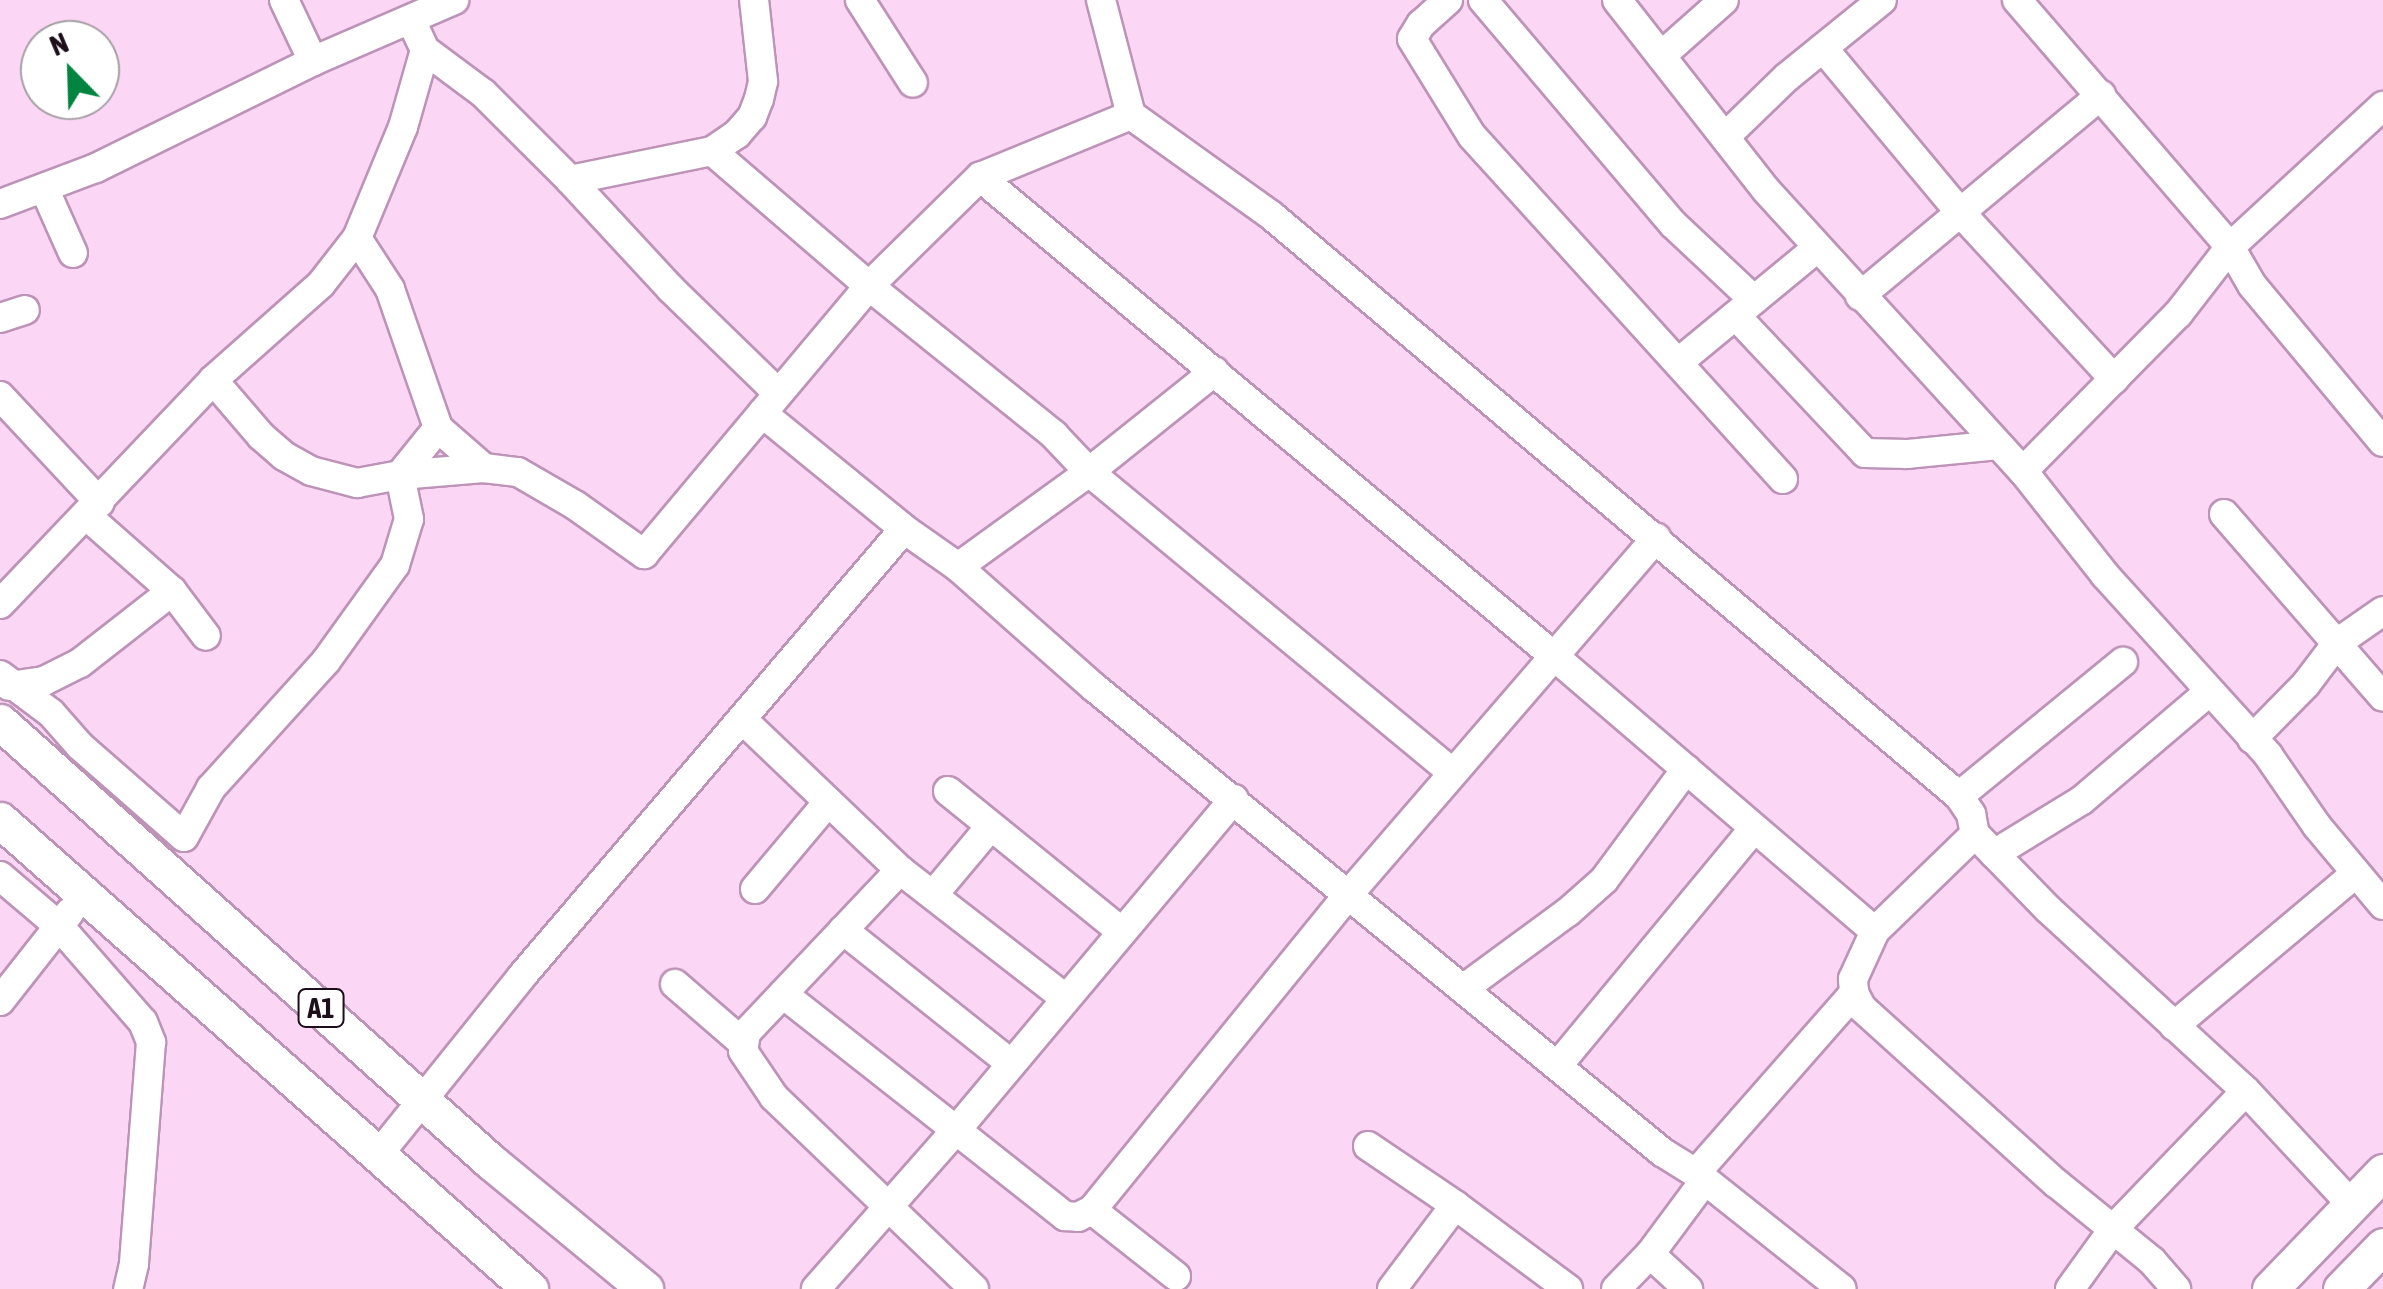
<!DOCTYPE html>
<html>
<head>
<meta charset="utf-8">
<style>
	body { margin:0 }
	#map { position:relative; width:2383px; height:1289px; overflow:hidden; background:#fbd7f5; font-family:"Asap Condensed",sans-serif }
	div>[style] { position:absolute }
	[style*='--x'] { left:calc(var(--x)*1px); top:calc(var(--y)*1px); width:calc(var(--w)*1px); rotate:calc(var(--a)*1deg) }
	.roads { filter:drop-shadow(2px 0 #bd93b7) drop-shadow(-2px 0 #bd93b7) drop-shadow(0 2px #bd93b7) drop-shadow(0 -2px #bd93b7) }
	.minor>* { height:28px; margin:-14px; padding:0 14px; transform-origin:14px; border-radius:14px; background:#fff }
	.major>* { height:35px; margin:-17.5px; padding:0 17.5px; transform-origin:17.5px; border-radius:17.5px; background:#fff }
	span { translate:-50% -50%; white-space:nowrap; text-align:center; line-height:1.15; -webkit-text-stroke:9px #fff; paint-order:stroke }
	.shield-label span { padding:2px 8px; background:#fff; border:2px solid; border-radius:8px; -webkit-text-stroke-width:0 }
	.shield-label { font-size:28px; color:#1d0e1b; font-weight:700 }
	.north { position:absolute; left:20px; top:20px; width:100px; height:100px; box-sizing:border-box; background:#fff; border:2px solid #a59fa4; border-radius:50%; rotate:337deg; font-size:28px; font-weight:700; line-height:40px; text-align:center; color:#1d0e1b }
	.north::after { content:''; display:block; margin:auto; width:35px; height:45px; background:#00843f; clip-path:polygon(50% 0,100% 100%,50% 72%,0 100%) }
</style>
</head>
<body>
<div id="map">
	<div class="roads">
		<div class="minor">
			<i style="--x:284;--y:0;--w:68;--a:64.6"></i>
			<i style="--x:860;--y:0;--w:98;--a:57.4"></i>
			<i style="--x:1101;--y:0;--w:119;--a:75.4"></i>
			<i style="--x:1448;--y:0;--w:36;--a:138"></i>
			<i style="--x:1421;--y:24;--w:17;--a:121"></i>
			<i style="--x:1412;--y:39;--w:114;--a:58.3"></i>
			<i style="--x:1472;--y:136;--w:463;--a:47.8"></i>
			<i style="--x:1483;--y:0;--w:294;--a:49.7"></i>
			<i style="--x:1673;--y:224;--w:111;--a:43.2"></i>
			<i style="--x:1617;--y:0;--w:241;--a:51.9"></i>
			<i style="--x:1766;--y:190;--w:381;--a:47.6"></i>
			<i style="--x:2023;--y:471;--w:132;--a:51.7"></i>
			<i style="--x:2105;--y:575;--w:243;--a:47.8"></i>
			<i style="--x:2268;--y:755;--w:86;--a:55.4"></i>
			<i style="--x:2317;--y:826;--w:103;--a:50.1"></i>
			<i style="--x:2017;--y:0;--w:326;--a:49.2"></i>
			<i style="--x:2230;--y:247;--w:44;--a:59.9"></i>
			<i style="--x:2252;--y:285;--w:204;--a:50.2"></i>
			<i style="--x:411;--y:20;--w:33;--a:65"></i>
			<i style="--x:425;--y:50;--w:72;--a:36.6"></i>
			<i style="--x:483;--y:93;--w:123;--a:45"></i>
			<i style="--x:570;--y:180;--w:145;--a:-11.5"></i>
			<i style="--x:712;--y:151;--w:207;--a:40.7"></i>
			<i style="--x:869;--y:286;--w:238;--a:38.8"></i>
			<i style="--x:1054;--y:435;--w:51;--a:46.6"></i>
			<i style="--x:1089;--y:472;--w:472;--a:39.6"></i>
			<i style="--x:1823;--y:48;--w:212;--a:50.2"></i>
			<i style="--x:1959;--y:211;--w:229;--a:47.3"></i>
			<i style="--x:1661;--y:56;--w:84;--a:-41.6"></i>
			<i style="--x:1725;--y:137;--w:86;--a:-44.1"></i>
			<i style="--x:1787;--y:77;--w:122;--a:-39"></i>
			<i style="--x:712;--y:151;--w:30;--a:-34"></i>
			<i style="--x:737;--y:134;--w:23;--a:-49"></i>
			<i style="--x:752;--y:117;--w:19;--a:-69"></i>
			<i style="--x:759;--y:99;--w:18;--a:-77"></i>
			<i style="--x:763;--y:81;--w:81;--a:-96.3"></i>
			<i style="--x:980;--y:177;--w:163;--a:-22.3"></i>
			<i style="--x:1131;--y:115;--w:173;--a:35.6"></i>
			<i style="--x:1272;--y:216;--w:899;--a:40.17"></i>
			<i style="--x:1959;--y:796;--w:22;--a:56"></i>
			<i style="--x:1971;--y:814;--w:20;--a:79"></i>
			<i style="--x:1975;--y:834;--w:139;--a:135.9"></i>
			<i style="--x:1875;--y:931;--w:53;--a:114.6"></i>
			<i style="--x:1853;--y:979;--w:14;--a:86"></i>
			<i style="--x:1854;--y:993;--w:17;--a:62"></i>
			<i style="--x:1862;--y:1008;--w:261;--a:42.1"></i>
			<i style="--x:2056;--y:1183;--w:124;--a:39.1"></i>
			<i style="--x:2152;--y:1261;--w:37;--a:49"></i>
			<i style="--x:570;--y:180;--w:149;--a:47.2"></i>
			<i style="--x:671;--y:289;--w:149;--a:44.2"></i>
			<i style="--x:44;--y:188;--w:71;--a:66"></i>
			<i style="--x:0;--y:204;--w:103;--a:-20.6"></i>
			<i style="--x:96;--y:168;--w:242;--a:-26.2"></i>
			<i style="--x:313;--y:61;--w:154;--a:-23.4"></i>
			<i style="--x:357;--y:238;--w:61;--a:57.1"></i>
			<i style="--x:390;--y:289;--w:147;--a:70.9"></i>
			<i style="--x:438;--y:428;--w:61;--a:41"></i>
			<i style="--x:1860;--y:296;--w:314;--a:-39.8"></i>
			<i style="--x:1737;--y:317;--w:187;--a:46.7"></i>
			<i style="--x:1865;--y:453;--w:42;--a:1.4"></i>
			<i style="--x:1907;--y:454;--w:91;--a:-5.6"></i>
			<i style="--x:0;--y:318;--w:26;--a:-18"></i>
			<i style="--x:1680;--y:361;--w:178;--a:-39.5"></i>
			<i style="--x:213;--y:380;--w:74;--a:49.4"></i>
			<i style="--x:261;--y:436;--w:30;--a:41"></i>
			<i style="--x:284;--y:456;--w:31;--a:29"></i>
			<i style="--x:311;--y:471;--w:48;--a:14.6"></i>
			<i style="--x:357;--y:483;--w:44;--a:-10.5"></i>
			<i style="--x:400;--y:475;--w:84;--a:-4.8"></i>
			<i style="--x:484;--y:468;--w:34;--a:7"></i>
			<i style="--x:518;--y:472;--w:66;--a:30.1"></i>
			<i style="--x:575;--y:505;--w:85;--a:35.4"></i>
			<i style="--x:644;--y:554;--w:350;--a:-50"></i>
			<i style="--x:869;--y:286;--w:156;--a:-44.5"></i>
			<i style="--x:980;--y:177;--w:749;--a:39.85"></i>
			<i style="--x:1555;--y:657;--w:421;--a:40.6"></i>
			<i style="--x:0;--y:396;--w:146;--a:46.9"></i>
			<i style="--x:762;--y:413;--w:183;--a:39.2"></i>
			<i style="--x:904;--y:529;--w:66;--a:35.1"></i>
			<i style="--x:958;--y:567;--w:183;--a:41.5"></i>
			<i style="--x:1095;--y:688;--w:733;--a:39.29"></i>
			<i style="--x:1662;--y:1152;--w:40;--a:32"></i>
			<i style="--x:1696;--y:1173;--w:186;--a:38.5"></i>
			<i style="--x:2023;--y:471;--w:221;--a:-45.4"></i>
			<i style="--x:2178;--y:314;--w:85;--a:-52.2"></i>
			<i style="--x:2230;--y:247;--w:208;--a:-42.7"></i>
			<i style="--x:2224;--y:514;--w:242;--a:49"></i>
			<i style="--x:87;--y:516;--w:113;--a:41.4"></i>
			<i style="--x:172;--y:591;--w:56;--a:52.9"></i>
			<i style="--x:958;--y:567;--w:162;--a:-35.9"></i>
			<i style="--x:1089;--y:472;--w:161;--a:-38.7"></i>
			<i style="--x:0;--y:604;--w:309;--a:-46.4"></i>
			<i style="--x:213;--y:380;--w:144;--a:-41.6"></i>
			<i style="--x:321;--y:284;--w:58;--a:-52"></i>
			<i style="--x:357;--y:238;--w:120;--a:-67.5"></i>
			<i style="--x:403;--y:127;--w:80;--a:-74.1"></i>
			<i style="--x:0;--y:675;--w:64;--a:36.7"></i>
			<i style="--x:51;--y:713;--w:44;--a:48.7"></i>
			<i style="--x:80;--y:746;--w:138;--a:41.2"></i>
			<i style="--x:184;--y:837;--w:56;--a:-61.1"></i>
			<i style="--x:211;--y:788;--w:171;--a:-47.8"></i>
			<i style="--x:326;--y:661;--w:118;--a:-54.3"></i>
			<i style="--x:395;--y:565;--w:48;--a:-73.1"></i>
			<i style="--x:409;--y:519;--w:45;--a:-101.6"></i>
			<i style="--x:400;--y:475;--w:60;--a:-51"></i>
			<i style="--x:9;--y:686;--w:35;--a:-8"></i>
			<i style="--x:44;--y:681;--w:40;--a:-26.6"></i>
			<i style="--x:80;--y:663;--w:117;--a:-38"></i>
			<i style="--x:744;--y:721;--w:216;--a:43.7"></i>
			<i style="--x:900;--y:870;--w:209;--a:37.8"></i>
			<i style="--x:2252;--y:739;--w:77;--a:-45.5"></i>
			<i style="--x:2306;--y:684;--w:51;--a:-52.9"></i>
			<i style="--x:2337;--y:643;--w:56;--a:-34.8"></i>
			<i style="--x:948;--y:791;--w:223;--a:39"></i>
			<i style="--x:1959;--y:796;--w:212;--a:-39.3"></i>
			<i style="--x:1234;--y:799;--w:432;--a:130"></i>
			<i style="--x:956;--y:1130;--w:139;--a:38.3"></i>
			<i style="--x:1065;--y:1216;--w:13;--a:4"></i>
			<i style="--x:1078;--y:1217;--w:16;--a:-27"></i>
			<i style="--x:1092;--y:1210;--w:406;--a:-50.9"></i>
			<i style="--x:1348;--y:895;--w:472;--a:-49.2"></i>
			<i style="--x:1975;--y:834;--w:105;--a:45.8"></i>
			<i style="--x:2048;--y:909;--w:269;--a:42.6"></i>
			<i style="--x:2246;--y:1091;--w:154;--a:47.1"></i>
			<i style="--x:1994;--y:854;--w:103;--a:-31.5"></i>
			<i style="--x:2082;--y:800;--w:167;--a:-40.4"></i>
			<i style="--x:900;--y:870;--w:224;--a:133.4"></i>
			<i style="--x:746;--y:1033;--w:18;--a:99"></i>
			<i style="--x:743;--y:1051;--w:55;--a:56"></i>
			<i style="--x:774;--y:1097;--w:277;--a:43.8"></i>
			<i style="--x:0;--y:876;--w:79;--a:40.4"></i>
			<i style="--x:60;--y:927;--w:126;--a:48.9"></i>
			<i style="--x:143;--y:1022;--w:22;--a:68"></i>
			<i style="--x:151;--y:1042;--w:223;--a:94.4"></i>
			<i style="--x:134;--y:1264;--w:26;--a:103"></i>
			<i style="--x:755;--y:889;--w:114;--a:-50"></i>
			<i style="--x:933;--y:895;--w:89;--a:-50"></i>
			<i style="--x:843;--y:930;--w:213;--a:38.5"></i>
			<i style="--x:675;--y:984;--w:89;--a:40.9"></i>
			<i style="--x:1463;--y:989;--w:130;--a:-36.3"></i>
			<i style="--x:1568;--y:912;--w:48;--a:-41.6"></i>
			<i style="--x:1604;--y:880;--w:138;--a:-53.5"></i>
			<i style="--x:783;--y:994;--w:220;--a:38.2"></i>
			<i style="--x:956;--y:1130;--w:212;--a:131.4"></i>
			<i style="--x:0;--y:1001;--w:113;--a:-51.8"></i>
			<i style="--x:2174;--y:1026;--w:236;--a:-40"></i>
			<i style="--x:1559;--y:1064;--w:306;--a:-50.4"></i>
			<i style="--x:1368;--y:1146;--w:105;--a:34.1"></i>
			<i style="--x:379;--y:1154;--w:228;--a:-51.2"></i>
			<i style="--x:522;--y:976;--w:588;--a:-49.48"></i>
			<i style="--x:1696;--y:1173;--w:240;--a:-48.7"></i>
			<i style="--x:1092;--y:1210;--w:107;--a:38.2"></i>
			<i style="--x:1650;--y:1254;--w:52;--a:42.6"></i>
			<i style="--x:1392;--y:1289;--w:105;--a:-53.1"></i>
			<i style="--x:1455;--y:1205;--w:141;--a:36.6"></i>
			<i style="--x:1616;--y:1289;--w:49;--a:-45.8"></i>
			<i style="--x:1650;--y:1254;--w:92;--a:-53.4"></i>
			<i style="--x:2070;--y:1289;--w:75;--a:-54.2"></i>
			<i style="--x:2114;--y:1228;--w:190;--a:-46.1"></i>
		</div>
		<div class="major">
			<i style="--x:0;--y:722;--w:659;--a:41.86"></i>
			<i style="--x:491;--y:1162;--w:200;--a:39.5"></i>
			<i style="--x:0;--y:820;--w:708;--a:41.51"></i>
			<i style="--x:2270;--y:1289;--w:163;--a:-46"></i>
			<i style="--x:2341;--y:1289;--w:60;--a:-45.7"></i>
		</div>
	</div>
	<div class="shield-label">
		<span style="left:321px;top:1008px">A1</span>
	</div>
	<div class="north">N</div>
</div>
</body>
</html>
